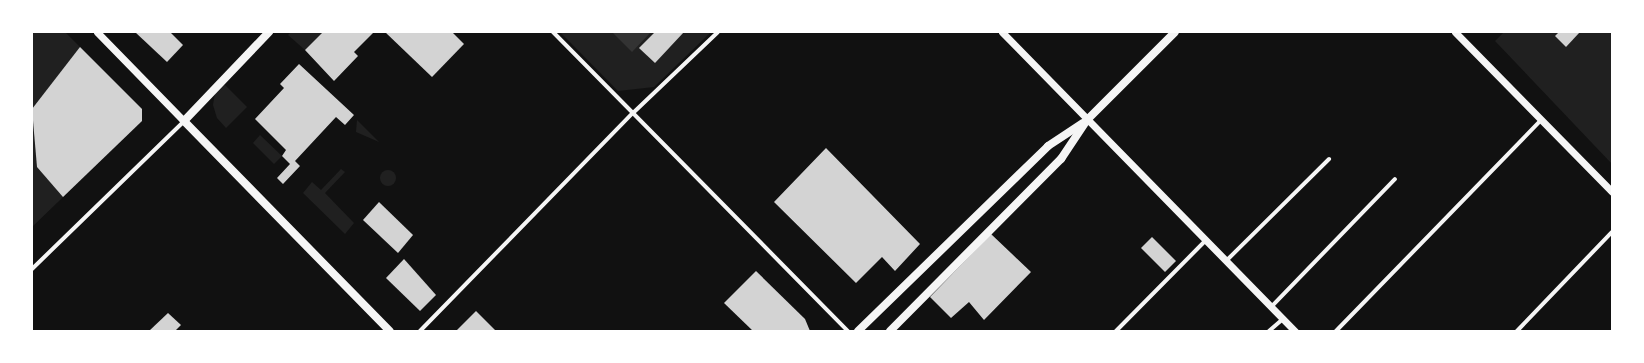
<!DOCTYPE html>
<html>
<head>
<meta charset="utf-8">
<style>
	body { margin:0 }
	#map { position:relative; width:1644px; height:363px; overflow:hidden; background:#111; font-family:Jost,sans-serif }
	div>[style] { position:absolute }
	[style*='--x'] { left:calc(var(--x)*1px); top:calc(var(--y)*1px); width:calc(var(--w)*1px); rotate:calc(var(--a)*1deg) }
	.green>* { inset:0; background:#202020 }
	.round { border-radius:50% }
	.water>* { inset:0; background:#333 }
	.building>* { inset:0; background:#d3d3d3 }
	.minor>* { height:4px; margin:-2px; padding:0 2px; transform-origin:2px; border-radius:2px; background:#f5f5f5 }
	.tertiary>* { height:7px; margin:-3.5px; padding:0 3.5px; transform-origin:3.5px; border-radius:3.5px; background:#f5f5f5 }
	.secondary>* { height:8px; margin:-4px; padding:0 4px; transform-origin:4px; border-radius:4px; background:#f5f5f5 }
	span { translate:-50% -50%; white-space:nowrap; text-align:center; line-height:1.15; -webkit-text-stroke:4px #fff; paint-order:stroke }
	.frame { position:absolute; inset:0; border:33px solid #fff; pointer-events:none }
</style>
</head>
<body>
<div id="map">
	<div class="green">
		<i style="clip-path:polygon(32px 32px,65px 32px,142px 109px,142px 121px,32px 227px)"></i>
		<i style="clip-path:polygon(291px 32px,323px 32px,305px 50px,288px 35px)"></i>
		<i style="clip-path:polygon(560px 32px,711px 32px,654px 87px,618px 91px)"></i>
		<i style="clip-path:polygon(1504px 32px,1559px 32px,1555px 36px,1566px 47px,1580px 32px,1612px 32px,1612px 164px,1495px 41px)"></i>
		<i style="clip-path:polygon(224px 84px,247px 107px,226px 128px,217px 118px,213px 105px,215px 93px)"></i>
		<i style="clip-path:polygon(357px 120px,379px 142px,356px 132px)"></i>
		<i style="clip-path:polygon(260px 135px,282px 156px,274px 164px,253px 143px)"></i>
		<i style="clip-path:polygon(341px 169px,345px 172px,325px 193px,354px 223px,345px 234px,303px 193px,312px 182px,321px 190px)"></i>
		<i class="round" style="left:380px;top:170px;width:16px;height:16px"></i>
	</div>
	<div class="water">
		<i style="clip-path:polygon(612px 32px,651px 32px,632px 52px)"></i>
	</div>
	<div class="building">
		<i style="clip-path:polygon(135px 32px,170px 32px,183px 45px,167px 62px)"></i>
		<i style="clip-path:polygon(323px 32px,374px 32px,354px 52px,358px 56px,334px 81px,305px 50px)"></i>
		<i style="clip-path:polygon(385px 32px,452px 32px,464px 44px,432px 77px)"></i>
		<i style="clip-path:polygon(655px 32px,684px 32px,655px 63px,639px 48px)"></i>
		<i style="clip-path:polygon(1559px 32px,1580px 32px,1566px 47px,1555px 36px)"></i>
		<i style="clip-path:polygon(80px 47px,142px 109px,142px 121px,63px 197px,37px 167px,32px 109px)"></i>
		<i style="clip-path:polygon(299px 64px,354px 115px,345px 125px,336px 117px,295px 161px,300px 166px,283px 184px,277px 178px,290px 164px,282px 156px,286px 150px,255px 119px,284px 88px,280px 84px)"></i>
		<i style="clip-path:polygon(826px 148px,920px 244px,895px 271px,882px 257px,856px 283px,774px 202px)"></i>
		<i style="clip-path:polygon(379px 202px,413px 235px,398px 253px,363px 220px)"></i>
		<i style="clip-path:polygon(991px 234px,1031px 272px,984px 320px,969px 302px,951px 318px,930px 297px)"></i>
		<i style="clip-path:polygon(1152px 237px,1176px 261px,1165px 272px,1141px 248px)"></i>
		<i style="clip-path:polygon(404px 259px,436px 295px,420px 311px,386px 278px)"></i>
		<i style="clip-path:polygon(756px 271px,805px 319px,810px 331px,753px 331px,724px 303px)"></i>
		<i style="clip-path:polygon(476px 311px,496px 331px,456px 331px)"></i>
		<i style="clip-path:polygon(168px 313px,181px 325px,175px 331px,149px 331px)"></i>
	</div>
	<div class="minor">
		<i style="--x:553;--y:32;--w:420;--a:45.4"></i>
		<i style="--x:1226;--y:261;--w:145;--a:-44.7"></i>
		<i style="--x:32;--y:269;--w:212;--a:-44.2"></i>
		<i style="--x:1271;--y:307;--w:178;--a:-45.9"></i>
		<i style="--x:420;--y:331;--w:305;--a:-45.7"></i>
		<i style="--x:633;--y:113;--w:117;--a:-43.6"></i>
		<i style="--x:1116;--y:331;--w:128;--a:-45.3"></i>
		<i style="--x:1269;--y:331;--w:18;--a:-41"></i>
		<i style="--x:1336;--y:331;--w:294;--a:-45.8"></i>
		<i style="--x:1517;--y:331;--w:137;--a:-46.2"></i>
	</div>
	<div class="tertiary">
		<i style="--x:97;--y:32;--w:124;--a:45.7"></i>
		<i style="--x:1002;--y:32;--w:419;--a:45.6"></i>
		<i style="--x:1455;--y:32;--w:224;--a:45.5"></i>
	</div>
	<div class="secondary">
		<i style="--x:269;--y:32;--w:123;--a:133.7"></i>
		<i style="--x:184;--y:121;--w:294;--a:45.6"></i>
		<i style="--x:858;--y:331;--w:265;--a:-44.2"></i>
		<i style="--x:1048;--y:146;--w:42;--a:-33.3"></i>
		<i style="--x:890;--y:331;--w:243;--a:-45.2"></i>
		<i style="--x:1061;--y:159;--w:47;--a:-56.3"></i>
		<i style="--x:1087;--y:120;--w:124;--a:-45"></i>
	</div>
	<div class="frame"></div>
</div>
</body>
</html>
